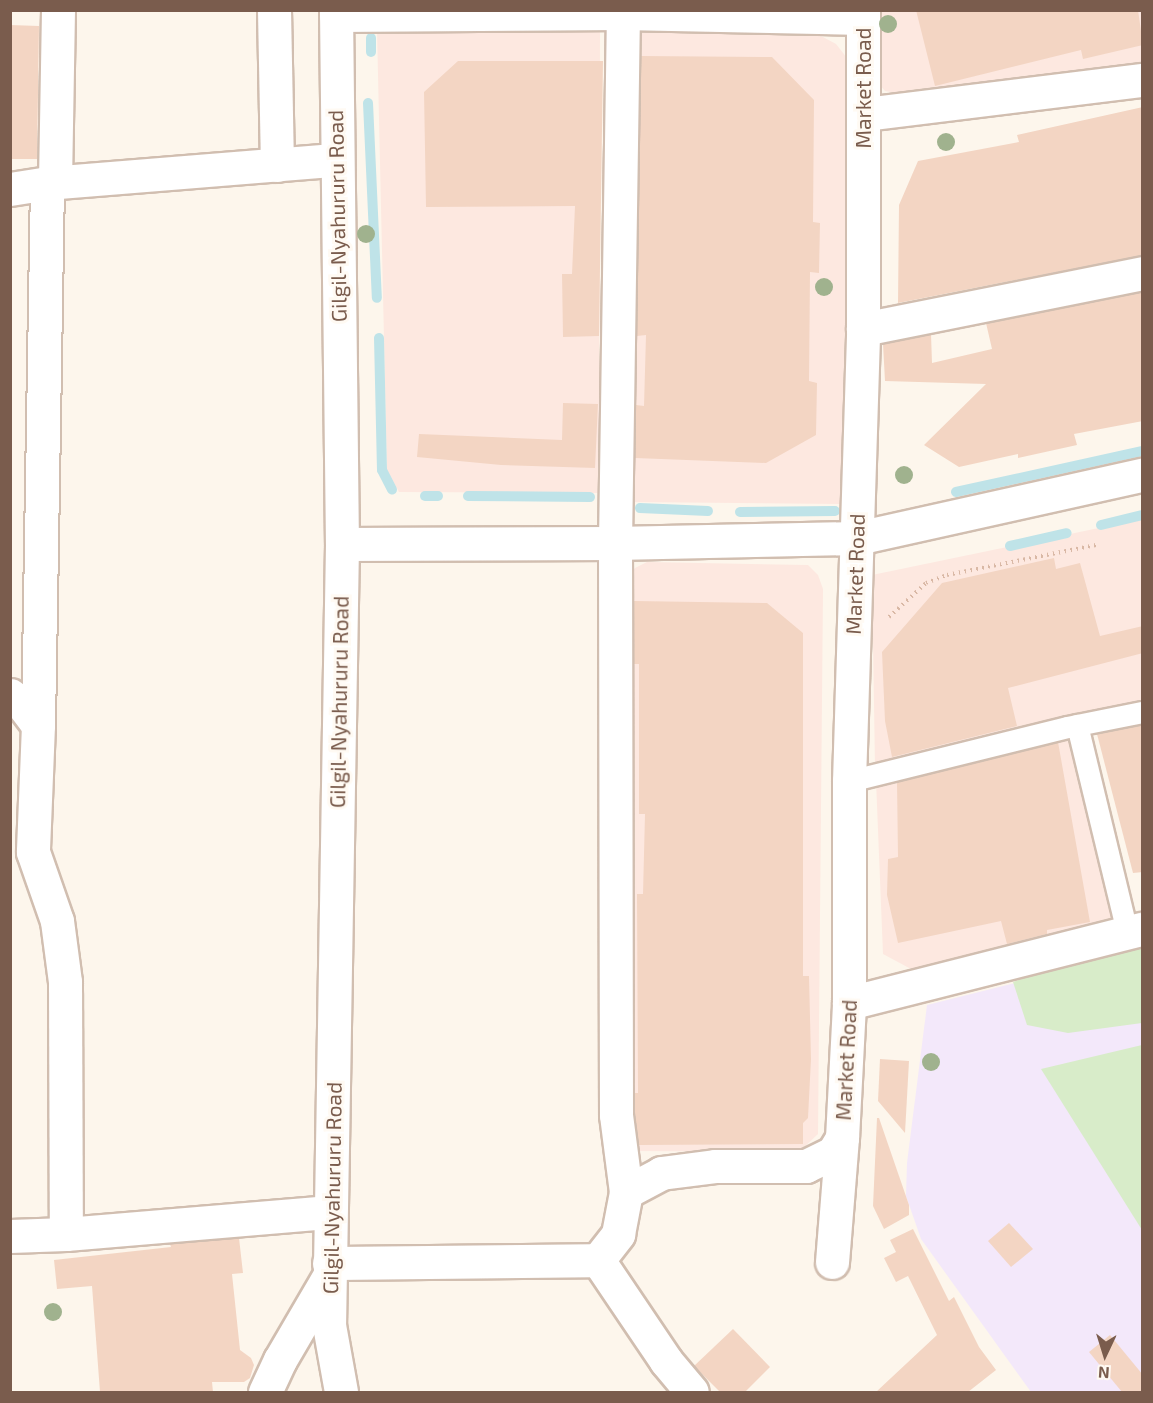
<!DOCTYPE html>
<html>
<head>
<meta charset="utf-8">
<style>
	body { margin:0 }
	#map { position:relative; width:1153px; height:1403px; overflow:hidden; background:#fdf6ec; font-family:"Exo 2",sans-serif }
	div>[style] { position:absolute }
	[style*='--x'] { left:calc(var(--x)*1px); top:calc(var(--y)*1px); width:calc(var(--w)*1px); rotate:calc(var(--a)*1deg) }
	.commercial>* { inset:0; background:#fde8e0 }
	.education>* { inset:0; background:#f3e8fa }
	.green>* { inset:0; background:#d8ecc9 }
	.stream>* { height:10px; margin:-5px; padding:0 5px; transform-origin:5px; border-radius:5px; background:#bfe3e8 }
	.building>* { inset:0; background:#f3d5c3 }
	.path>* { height:4px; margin-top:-2px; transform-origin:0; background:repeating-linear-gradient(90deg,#d9b8a5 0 1.5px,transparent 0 6px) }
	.roads { filter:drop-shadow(2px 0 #d1beb0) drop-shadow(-2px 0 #d1beb0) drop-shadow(0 2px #d1beb0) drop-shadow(0 -2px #d1beb0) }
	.service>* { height:21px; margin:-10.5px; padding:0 10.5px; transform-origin:10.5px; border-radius:10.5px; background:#fff }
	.minor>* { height:33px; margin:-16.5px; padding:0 16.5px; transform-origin:16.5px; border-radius:16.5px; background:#fff }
	.secondary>* { height:33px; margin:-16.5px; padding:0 16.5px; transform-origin:16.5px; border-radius:16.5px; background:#fff }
	.trees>* { width:18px; height:18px; margin:-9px; border-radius:50%; background:#a0b28e }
	span { translate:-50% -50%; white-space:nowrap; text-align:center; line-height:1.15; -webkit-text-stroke:6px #fffaf3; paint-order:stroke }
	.street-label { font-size:21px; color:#7a5c4d }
	.frame { position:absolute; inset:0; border:12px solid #7a5c4d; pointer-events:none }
	.north { position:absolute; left:1075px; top:1325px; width:60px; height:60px; -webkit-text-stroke:4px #fffaf3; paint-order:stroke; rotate:184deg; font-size:16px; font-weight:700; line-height:24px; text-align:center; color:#7a5c4d }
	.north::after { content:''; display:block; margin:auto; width:21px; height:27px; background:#7a5c4d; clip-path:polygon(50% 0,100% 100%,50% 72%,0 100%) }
</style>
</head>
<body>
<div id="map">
	<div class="commercial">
		<i style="clip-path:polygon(879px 11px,1142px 11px,1142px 69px,897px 93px,885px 91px,878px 83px)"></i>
		<i style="clip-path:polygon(600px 28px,599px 493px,399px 492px,387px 470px,377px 30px)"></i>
		<i style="clip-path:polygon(628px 32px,821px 36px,836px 44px,847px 58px,846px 295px,840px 504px,632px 502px)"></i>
		<i style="clip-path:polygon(1142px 519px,1142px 706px,875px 765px,872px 575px)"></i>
		<i style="clip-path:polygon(647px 562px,808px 565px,818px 575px,823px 589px,818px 1134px,799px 1152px,629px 1151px,625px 582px,635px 568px)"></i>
		<i style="clip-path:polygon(1071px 733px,1113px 923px,911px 969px,883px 954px,876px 780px)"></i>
	</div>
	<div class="education">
		<i style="clip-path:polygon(1142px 951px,1142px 1392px,1031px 1392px,921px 1239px,906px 1196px,907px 1163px,927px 1005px)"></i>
	</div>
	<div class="green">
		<i style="clip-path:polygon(1142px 946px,1142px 1023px,1068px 1033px,1027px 1025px,1013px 982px,1054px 967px)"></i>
		<i style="clip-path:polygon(1142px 1045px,1142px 1230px,1041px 1069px)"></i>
	</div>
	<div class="stream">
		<i style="--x:371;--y:52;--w:14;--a:-90"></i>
		<i style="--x:368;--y:103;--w:195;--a:87.4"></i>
		<i style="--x:379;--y:338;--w:132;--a:88.7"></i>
		<i style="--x:382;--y:470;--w:22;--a:63"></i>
		<i style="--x:956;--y:492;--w:190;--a:-12.4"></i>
		<i style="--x:425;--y:496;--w:13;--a:0"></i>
		<i style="--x:468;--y:496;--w:122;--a:0.5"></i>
		<i style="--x:640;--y:508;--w:68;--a:2.5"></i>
		<i style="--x:740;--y:512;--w:95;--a:-0.6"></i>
		<i style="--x:1101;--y:525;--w:42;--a:-13.7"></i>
		<i style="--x:1010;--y:546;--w:58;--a:-12.8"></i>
	</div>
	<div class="building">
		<i style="clip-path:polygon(916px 10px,1138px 10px,1143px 45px,1083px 59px,1081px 50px,935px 86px)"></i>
		<i style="clip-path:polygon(10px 25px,39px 26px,37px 159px,10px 159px)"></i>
		<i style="clip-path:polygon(641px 56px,772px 57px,814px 100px,813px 222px,820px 223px,819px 273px,810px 272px,809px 381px,817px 383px,816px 435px,766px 463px,635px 458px,636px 405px,644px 406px,646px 335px,637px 336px)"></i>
		<i style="clip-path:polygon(458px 61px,603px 61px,599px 336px,563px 337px,562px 274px,572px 274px,575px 206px,426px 207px,424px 92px)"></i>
		<i style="clip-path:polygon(1143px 107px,1143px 255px,898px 303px,899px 205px,918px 161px,1019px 142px,1017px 135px)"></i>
		<i style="clip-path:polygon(1143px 292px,1143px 421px,1074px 434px,1077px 445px,1018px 458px,1018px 454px,959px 467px,924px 445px,986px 384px,885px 381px,883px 344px,931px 334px,932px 363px,992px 349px,986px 323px)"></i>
		<i style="clip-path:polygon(563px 403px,598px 404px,595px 468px,501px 465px,417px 457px,419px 434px,562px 440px)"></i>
		<i style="clip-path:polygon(1054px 558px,1056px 569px,1080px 563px,1100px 636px,1143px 626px,1143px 653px,1008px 688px,1017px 726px,892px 757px,885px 721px,882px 652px,942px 583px)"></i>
		<i style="clip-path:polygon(634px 601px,767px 603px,803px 633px,803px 976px,809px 976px,811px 1059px,808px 1118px,803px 1123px,803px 1144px,639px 1145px,635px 1114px,635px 1093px,638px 1093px,637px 894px,643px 894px,645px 814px,639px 814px,639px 664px,634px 664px)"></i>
		<i style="clip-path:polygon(1143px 725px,1143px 872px,1133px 873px,1097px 734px)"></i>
		<i style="clip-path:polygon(1058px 742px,1090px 922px,1047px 930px,1047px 934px,1007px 944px,1001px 921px,898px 943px,887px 895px,888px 859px,898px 857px,897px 782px)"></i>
		<i style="clip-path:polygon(880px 1059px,909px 1061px,905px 1133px,878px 1101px)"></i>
		<i style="clip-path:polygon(877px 1118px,879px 1118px,909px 1205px,909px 1215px,884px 1229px,873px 1206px)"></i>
		<i style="clip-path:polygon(1009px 1223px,1033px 1249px,1011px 1267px,988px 1241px)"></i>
		<i style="clip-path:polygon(913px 1229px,949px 1301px,954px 1297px,979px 1347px,996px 1370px,968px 1392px,876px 1392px,937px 1335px,908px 1276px,896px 1282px,884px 1258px,896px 1252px,890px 1240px)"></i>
		<i style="clip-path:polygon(239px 1238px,243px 1273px,232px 1274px,240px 1350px,251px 1358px,254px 1365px,250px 1378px,244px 1382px,212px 1382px,213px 1392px,100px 1392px,92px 1286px,57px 1289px,54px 1260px,171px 1247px,170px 1244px)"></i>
		<i style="clip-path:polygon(733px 1329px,770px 1367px,745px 1392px,720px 1392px,694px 1366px)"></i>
		<i style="clip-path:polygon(1110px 1335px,1143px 1375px,1143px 1392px,1122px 1392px,1089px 1352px)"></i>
	</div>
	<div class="path">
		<i style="--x:889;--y:617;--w:50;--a:-42.6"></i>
		<i style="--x:926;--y:583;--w:22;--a:-21"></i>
		<i style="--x:947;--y:575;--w:152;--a:-11.4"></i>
		<i style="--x:10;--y:921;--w:6;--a:0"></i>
	</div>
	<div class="roads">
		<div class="service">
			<i style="--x:1077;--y:725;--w:213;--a:76.4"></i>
			<i style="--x:849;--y:781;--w:225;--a:-13.9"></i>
			<i style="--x:1067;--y:727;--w:76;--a:-11.3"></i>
		</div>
		<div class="minor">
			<i style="--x:274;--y:10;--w:155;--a:88.9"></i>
			<i style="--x:336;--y:15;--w:286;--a:-0.4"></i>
			<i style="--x:622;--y:13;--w:241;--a:1.2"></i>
			<i style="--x:864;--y:114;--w:280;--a:-7"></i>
			<i style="--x:55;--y:182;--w:172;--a:-89"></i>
			<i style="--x:10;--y:189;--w:37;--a:-9"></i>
			<i style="--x:47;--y:183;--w:290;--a:-4.6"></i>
			<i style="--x:863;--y:329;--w:285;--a:-11.3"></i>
			<i style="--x:342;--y:544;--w:273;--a:-0.2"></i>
			<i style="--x:615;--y:543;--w:242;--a:-1.2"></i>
			<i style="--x:857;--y:538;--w:292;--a:-12.5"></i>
			<i style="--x:10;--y:695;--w:15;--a:37"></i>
			<i style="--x:22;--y:704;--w:26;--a:53"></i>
			<i style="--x:38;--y:725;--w:127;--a:92.3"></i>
			<i style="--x:33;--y:852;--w:73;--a:70.8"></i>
			<i style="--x:57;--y:921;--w:62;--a:82.5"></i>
			<i style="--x:65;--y:982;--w:252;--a:89.8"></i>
			<i style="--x:38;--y:725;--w:542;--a:-89.05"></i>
			<i style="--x:849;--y:1003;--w:302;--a:-14.2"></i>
			<i style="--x:626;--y:1192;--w:40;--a:-28"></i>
			<i style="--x:661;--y:1173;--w:54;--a:-7.4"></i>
			<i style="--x:715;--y:1166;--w:91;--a:0"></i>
			<i style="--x:806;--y:1166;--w:30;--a:-26"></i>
			<i style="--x:833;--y:1153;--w:17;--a:-59"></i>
			<i style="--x:842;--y:1138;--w:135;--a:-87"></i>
			<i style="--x:849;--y:1003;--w:222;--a:-90"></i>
			<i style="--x:849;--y:781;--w:452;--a:-88.2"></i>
			<i style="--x:863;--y:329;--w:319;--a:-90"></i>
			<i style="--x:10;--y:1236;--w:56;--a:-2"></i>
			<i style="--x:66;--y:1234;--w:265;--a:-4.8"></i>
			<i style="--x:598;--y:1260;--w:33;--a:-52"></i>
			<i style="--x:618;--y:1234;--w:43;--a:-79.2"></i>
			<i style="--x:626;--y:1192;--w:78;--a:-97.4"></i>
			<i style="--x:616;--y:1115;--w:572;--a:-90.1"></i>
			<i style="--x:615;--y:543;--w:533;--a:-89.14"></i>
			<i style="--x:598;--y:1260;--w:122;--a:56"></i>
			<i style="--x:666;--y:1361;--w:40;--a:50"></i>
			<i style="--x:832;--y:1262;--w:124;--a:-85.4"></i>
			<i style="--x:329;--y:1263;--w:269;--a:-0.6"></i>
			<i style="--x:265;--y:1392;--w:35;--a:-65"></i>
			<i style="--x:280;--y:1360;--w:97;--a:-59.7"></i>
		</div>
		<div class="secondary">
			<i style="--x:336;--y:10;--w:534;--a:89.36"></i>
			<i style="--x:342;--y:544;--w:781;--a:90.95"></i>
			<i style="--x:329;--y:1325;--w:68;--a:79.8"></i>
		</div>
	</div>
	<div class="trees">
		<i style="left:888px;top:24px"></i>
		<i style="left:946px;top:142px"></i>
		<i style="left:366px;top:234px"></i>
		<i style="left:824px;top:287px"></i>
		<i style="left:904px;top:475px"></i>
		<i style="left:931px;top:1062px"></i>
		<i style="left:53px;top:1312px"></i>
	</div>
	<div class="street-label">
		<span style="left:863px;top:88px;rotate:-90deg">Market Road</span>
		<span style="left:337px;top:216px;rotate:-91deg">Gilgil-Nyahururu Road</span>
		<span style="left:855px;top:574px;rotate:-88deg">Market Road</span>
		<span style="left:339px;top:702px;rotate:-89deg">Gilgil-Nyahururu Road</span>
		<span style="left:846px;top:1060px;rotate:-87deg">Market Road</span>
		<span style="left:332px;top:1188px;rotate:-89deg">Gilgil-Nyahururu Road</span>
	</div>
	<div class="frame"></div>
	<div class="north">N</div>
</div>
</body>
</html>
